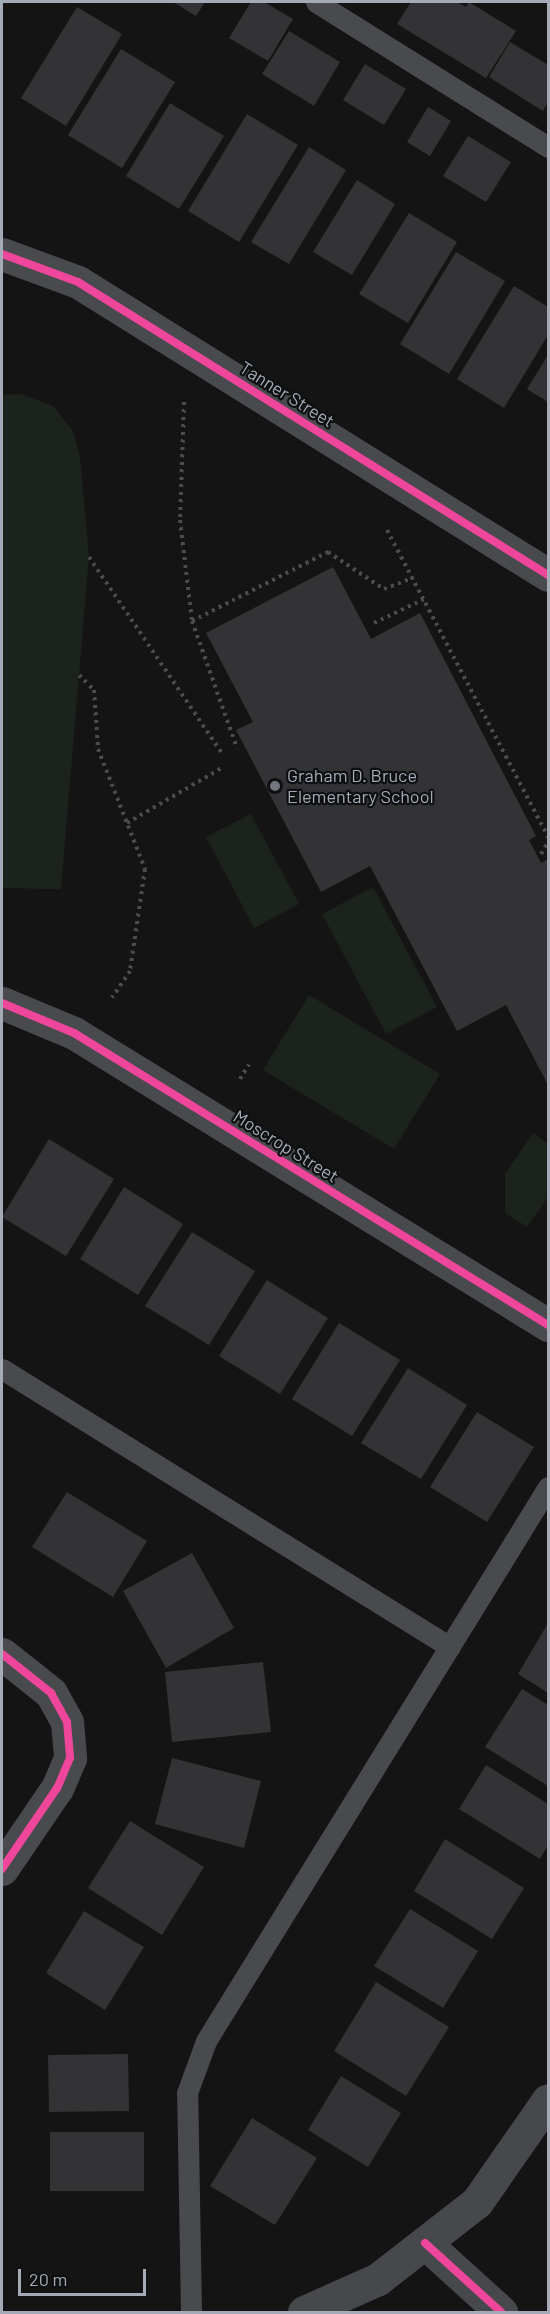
<!DOCTYPE html>
<html>
<head>
<meta charset="utf-8">
<style>
	body { margin:0 }
	#map { position:relative; width:550px; height:2314px; overflow:hidden; background:#141414; font-family:Barlow,sans-serif }
	div>[style] { position:absolute }
	[style*='--x'] { left:calc(var(--x)*1px); top:calc(var(--y)*1px); width:calc(var(--w)*1px); rotate:calc(var(--a)*1deg) }
	.green>* { inset:0; background:#1c231d }
	.building>* { inset:0; background:#333335 }
	.path>* { height:4px; margin-top:-2px; transform-origin:0; background:repeating-linear-gradient(90deg,#4a4c4f 0 3px,transparent 0 7.5px) }
	.lane>* { height:21px; margin:-10.5px; padding:0 10.5px; transform-origin:10.5px; border-radius:10.5px; background:#484a4d }
	.street>* { height:33px; margin:-16.5px; padding:0 16.5px; transform-origin:16.5px; border-radius:16.5px; background:#484a4d }
	.secondary>* { height:33px; margin:-16.5px; padding:0 16.5px; transform-origin:16.5px; border-radius:16.5px; background:#46484c }
	.cycleway>* { height:8px; margin:-4px; padding:0 4px; transform-origin:4px; border-radius:4px; background:#ed469a }
	.dots>* { width:16px; height:16px; translate:-50% -50%; box-sizing:border-box; border:3px solid #0e0f10; border-radius:50% }
	span { translate:-50% -50%; white-space:nowrap; text-align:center; line-height:1.15; -webkit-text-stroke:4.5px #0e0f10; paint-order:stroke }
	.street-label { font-size:18px; color:#a4abb7 }
	.poi-label { font-size:18px; color:#a4abb7 }
	.left { translate:0 -50%; text-align:left }
	.frame { position:absolute; inset:0; border:3px solid #a4abb7; pointer-events:none }
	.scale { position:absolute; left:18px; top:2269px; width:128px; height:27px; box-sizing:border-box; border:3px solid #a4abb7; border-top:0; padding-left:8px; font-size:18px; line-height:21px; white-space:nowrap; color:#a4abb7; -webkit-text-stroke:4px #0e0f10; paint-order:stroke }
</style>
</head>
<body>
<div id="map">
	<div class="green">
		<i style="clip-path:polygon(21px 394px,53px 406px,73px 431px,80px 457px,89px 557px,61px 889px,2px 888px,2px 395px)"></i>
		<i style="clip-path:polygon(251px 814px,299px 904px,254px 928px,206px 837px)"></i>
		<i style="clip-path:polygon(373px 887px,437px 1007px,386px 1034px,322px 914px)"></i>
		<i style="clip-path:polygon(309px 995px,440px 1074px,394px 1149px,263px 1070px)"></i>
		<i style="clip-path:polygon(533px 1133px,548px 1144px,548px 1197px,527px 1227px,505px 1213px,505px 1174px)"></i>
	</div>
	<div class="building">
		<i style="clip-path:polygon(173px 2px,205px 2px,196px 16px)"></i>
		<i style="clip-path:polygon(251px 2px,264px 2px,293px 19px,268px 61px,229px 38px)"></i>
		<i style="clip-path:polygon(411px 2px,457px 2px,466px 7px,469px 2px,516px 31px,486px 78px,397px 24px)"></i>
		<i style="clip-path:polygon(77px 7px,122px 34px,66px 126px,21px 98px)"></i>
		<i style="clip-path:polygon(289px 31px,340px 62px,314px 106px,262px 74px)"></i>
		<i style="clip-path:polygon(510px 42px,548px 65px,548px 102px,543px 111px,489px 77px)"></i>
		<i style="clip-path:polygon(121px 49px,175px 82px,122px 168px,68px 135px)"></i>
		<i style="clip-path:polygon(365px 64px,406px 89px,384px 125px,343px 100px)"></i>
		<i style="clip-path:polygon(170px 103px,224px 136px,179px 209px,126px 176px)"></i>
		<i style="clip-path:polygon(428px 107px,451px 121px,430px 156px,407px 142px)"></i>
		<i style="clip-path:polygon(247px 114px,298px 145px,239px 242px,188px 211px)"></i>
		<i style="clip-path:polygon(468px 136px,511px 162px,486px 202px,443px 176px)"></i>
		<i style="clip-path:polygon(309px 147px,346px 170px,289px 264px,251px 242px)"></i>
		<i style="clip-path:polygon(357px 180px,395px 204px,352px 275px,313px 252px)"></i>
		<i style="clip-path:polygon(409px 213px,457px 242px,408px 323px,359px 294px)"></i>
		<i style="clip-path:polygon(456px 252px,505px 281px,449px 374px,400px 344px)"></i>
		<i style="clip-path:polygon(514px 286px,548px 307px,548px 335px,504px 408px,457px 379px)"></i>
		<i style="clip-path:polygon(548px 355px,548px 402px,527px 389px)"></i>
		<i style="clip-path:polygon(333px 567px,371px 639px,420px 613px,536px 836px,529px 840px,541px 863px,548px 859px,548px 1085px,506px 1005px,457px 1031px,370px 866px,321px 892px,236px 730px,253px 722px,206px 633px)"></i>
		<i style="clip-path:polygon(49px 1139px,114px 1179px,66px 1256px,2px 1217px)"></i>
		<i style="clip-path:polygon(124px 1187px,183px 1224px,138px 1295px,80px 1259px)"></i>
		<i style="clip-path:polygon(192px 1232px,255px 1271px,209px 1345px,145px 1306px)"></i>
		<i style="clip-path:polygon(267px 1280px,328px 1318px,280px 1394px,219px 1356px)"></i>
		<i style="clip-path:polygon(339px 1323px,400px 1360px,352px 1436px,292px 1399px)"></i>
		<i style="clip-path:polygon(408px 1368px,467px 1405px,421px 1479px,361px 1443px)"></i>
		<i style="clip-path:polygon(477px 1412px,534px 1447px,487px 1522px,430px 1487px)"></i>
		<i style="clip-path:polygon(67px 1492px,147px 1541px,113px 1597px,32px 1547px)"></i>
		<i style="clip-path:polygon(192px 1553px,234px 1628px,166px 1668px,123px 1591px)"></i>
		<i style="clip-path:polygon(548px 1623px,548px 1693px,518px 1674px)"></i>
		<i style="clip-path:polygon(263px 1662px,271px 1732px,172px 1742px,165px 1672px)"></i>
		<i style="clip-path:polygon(522px 1689px,548px 1705px,548px 1786px,485px 1747px)"></i>
		<i style="clip-path:polygon(172px 1758px,261px 1781px,244px 1848px,155px 1824px)"></i>
		<i style="clip-path:polygon(486px 1765px,548px 1804px,548px 1845px,540px 1859px,459px 1809px)"></i>
		<i style="clip-path:polygon(130px 1821px,204px 1867px,162px 1935px,88px 1888px)"></i>
		<i style="clip-path:polygon(445px 1839px,524px 1888px,492px 1939px,414px 1891px)"></i>
		<i style="clip-path:polygon(410px 1909px,478px 1951px,443px 2008px,374px 1966px)"></i>
		<i style="clip-path:polygon(84px 1911px,144px 1947px,105px 2010px,46px 1973px)"></i>
		<i style="clip-path:polygon(376px 1982px,449px 2027px,406px 2096px,334px 2051px)"></i>
		<i style="clip-path:polygon(128px 2054px,129px 2111px,49px 2112px,48px 2055px)"></i>
		<i style="clip-path:polygon(341px 2076px,401px 2113px,368px 2167px,308px 2130px)"></i>
		<i style="clip-path:polygon(252px 2118px,317px 2158px,275px 2225px,210px 2186px)"></i>
		<i style="clip-path:polygon(50px 2132px,144px 2132px,144px 2191px,50px 2191px)"></i>
	</div>
	<div class="path">
		<i style="--x:184;--y:402;--w:118;--a:91.9"></i>
		<i style="--x:180;--y:520;--w:102;--a:83.2"></i>
		<i style="--x:192;--y:621;--w:135;--a:70.5"></i>
		<i style="--x:387;--y:530;--w:347;--a:62.3"></i>
		<i style="--x:89;--y:557;--w:239;--a:55.9"></i>
		<i style="--x:192;--y:621;--w:153;--a:-26.9"></i>
		<i style="--x:328;--y:552;--w:67;--a:33.5"></i>
		<i style="--x:384;--y:589;--w:31;--a:-21"></i>
		<i style="--x:374;--y:623;--w:55;--a:-25.6"></i>
		<i style="--x:79;--y:675;--w:21;--a:45"></i>
		<i style="--x:94;--y:690;--w:59;--a:86.1"></i>
		<i style="--x:98;--y:749;--w:129;--a:68.6"></i>
		<i style="--x:145;--y:869;--w:103;--a:98.4"></i>
		<i style="--x:130;--y:971;--w:32;--a:124"></i>
		<i style="--x:127;--y:823;--w:110;--a:-30.1"></i>
		<i style="--x:541;--y:854;--w:14;--a:-60"></i>
		<i style="--x:240;--y:1079;--w:17;--a:-59"></i>
	</div>
	<div class="lane">
		<i style="--x:316;--y:2;--w:274;--a:32"></i>
		<i style="--x:2;--y:1369;--w:527;--a:31.82"></i>
		<i style="--x:191;--y:2312;--w:219;--a:-91"></i>
		<i style="--x:187;--y:2093;--w:55;--a:-69.9"></i>
		<i style="--x:206;--y:2041;--w:651;--a:-58.31"></i>
	</div>
	<div class="street">
		<i style="--x:2;--y:254;--w:81;--a:20.2"></i>
		<i style="--x:78;--y:282;--w:554;--a:31.94"></i>
		<i style="--x:2;--y:1003;--w:78;--a:22.6"></i>
		<i style="--x:74;--y:1033;--w:557;--a:31.63"></i>
		<i style="--x:2;--y:1654;--w:63;--a:38.5"></i>
		<i style="--x:51;--y:1693;--w:33;--a:61"></i>
		<i style="--x:67;--y:1722;--w:36;--a:85"></i>
		<i style="--x:70;--y:1758;--w:33;--a:113"></i>
		<i style="--x:57;--y:1788;--w:98;--a:124.2"></i>
	</div>
	<div class="secondary">
		<i style="--x:425;--y:2243;--w:103;--a:42.2"></i>
		<i style="--x:304;--y:2312;--w:81;--a:-24"></i>
		<i style="--x:378;--y:2279;--w:125;--a:-37.9"></i>
		<i style="--x:477;--y:2202;--w:124;--a:-55.2"></i>
	</div>
	<div class="cycleway">
		<i style="--x:2;--y:254;--w:81;--a:20.2"></i>
		<i style="--x:78;--y:282;--w:554;--a:31.94"></i>
		<i style="--x:2;--y:1003;--w:78;--a:22.6"></i>
		<i style="--x:74;--y:1033;--w:557;--a:31.63"></i>
		<i style="--x:2;--y:1654;--w:63;--a:38.5"></i>
		<i style="--x:51;--y:1693;--w:33;--a:61"></i>
		<i style="--x:67;--y:1722;--w:36;--a:85"></i>
		<i style="--x:70;--y:1758;--w:33;--a:113"></i>
		<i style="--x:57;--y:1788;--w:98;--a:124.2"></i>
		<i style="--x:425;--y:2243;--w:103;--a:42.2"></i>
	</div>
	<div class="dots">
		<i style="left:275px;top:786px;background:#72767e"></i>
	</div>
	<div class="street-label">
		<span style="left:287px;top:394px;rotate:32deg">Tanner Street</span>
		<span style="left:286px;top:1146px;rotate:32deg">Moscrop Street</span>
	</div>
	<div class="poi-label">
		<span class="left" style="left:287px;top:786px">Graham D. Bruce<br>Elementary School</span>
	</div>
	<div class="frame"></div>
	<div class="scale">20 m</div>
</div>
</body>
</html>
